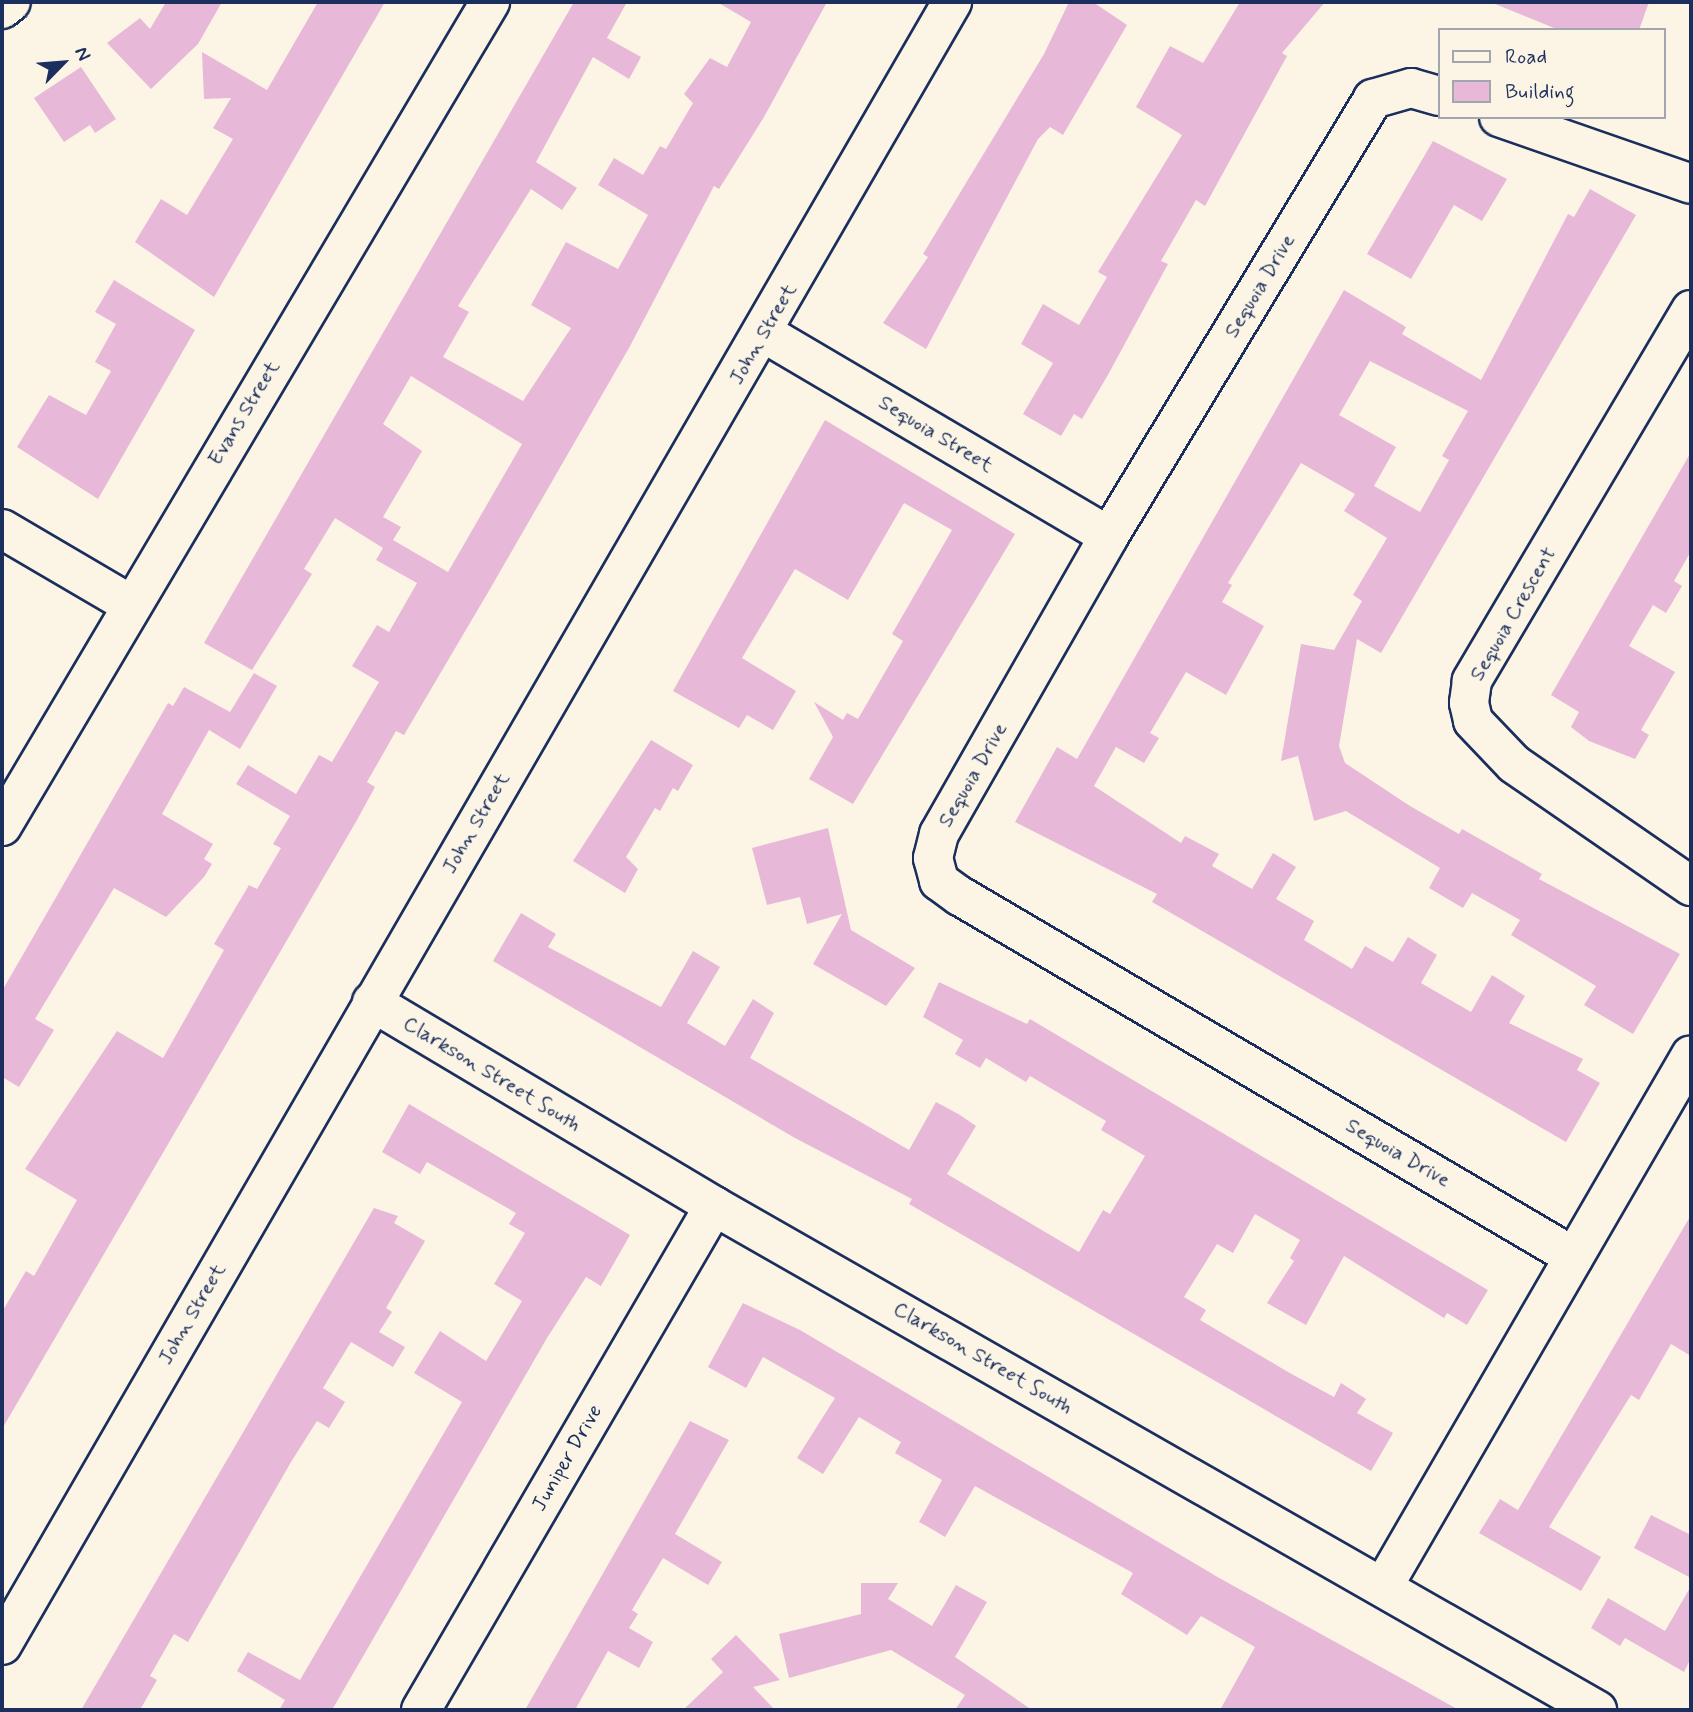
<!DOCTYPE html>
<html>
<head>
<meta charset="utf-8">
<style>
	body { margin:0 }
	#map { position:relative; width:1693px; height:1712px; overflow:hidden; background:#fcf5e5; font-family:Mynerve,sans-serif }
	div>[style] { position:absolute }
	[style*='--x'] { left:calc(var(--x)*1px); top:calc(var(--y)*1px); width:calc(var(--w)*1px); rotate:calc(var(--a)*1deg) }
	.building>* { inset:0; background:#e8b8d9 }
	.roads { filter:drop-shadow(2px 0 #1b2f5e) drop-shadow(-2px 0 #1b2f5e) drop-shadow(0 2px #1b2f5e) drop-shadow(0 -2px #1b2f5e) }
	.minor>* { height:38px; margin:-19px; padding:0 19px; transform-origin:19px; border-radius:19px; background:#fcf5e5 }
	.major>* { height:38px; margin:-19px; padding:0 19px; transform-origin:19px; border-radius:19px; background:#fcf5e5 }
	span { translate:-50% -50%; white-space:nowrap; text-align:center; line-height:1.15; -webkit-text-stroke:7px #fcf5e5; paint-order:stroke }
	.street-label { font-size:21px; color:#1b2f5e }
	.frame { position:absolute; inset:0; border:4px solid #1b2f5e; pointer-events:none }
	.legend { position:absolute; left:1438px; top:28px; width:228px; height:91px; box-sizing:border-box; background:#fcf5e5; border:2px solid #a2a6af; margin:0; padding:9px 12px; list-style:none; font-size:21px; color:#1b2f5e }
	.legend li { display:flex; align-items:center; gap:14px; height:35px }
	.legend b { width:35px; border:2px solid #a2a6af }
	.north { position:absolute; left:28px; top:28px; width:70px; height:70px; -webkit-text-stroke:5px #fcf5e5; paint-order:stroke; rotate:65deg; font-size:19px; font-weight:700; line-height:28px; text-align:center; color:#1b2f5e }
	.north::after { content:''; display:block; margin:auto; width:24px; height:32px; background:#1b2f5e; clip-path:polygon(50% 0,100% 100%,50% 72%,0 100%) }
</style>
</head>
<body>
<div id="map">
	<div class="building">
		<i style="clip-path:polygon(166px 2px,222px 2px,198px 44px,151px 89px,107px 43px,140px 18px,150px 29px)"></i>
		<i style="clip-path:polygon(318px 2px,385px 2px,214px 297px,135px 242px,161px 199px,187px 215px,233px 139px,213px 128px,231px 98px,204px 99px,202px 52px,267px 90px)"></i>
		<i style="clip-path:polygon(evenodd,574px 2px,627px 2px,607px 38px,641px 57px,629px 79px,593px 57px,536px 162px,577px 188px,562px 210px,531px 189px,458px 306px,469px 312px,443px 357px,523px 401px,571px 328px,531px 305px,566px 242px,618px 269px,648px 215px,598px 185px,614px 158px,643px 175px,660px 146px,666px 149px,693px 103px,684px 94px,710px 58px,727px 67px,751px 22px,717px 2px,827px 2px,764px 117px,719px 189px,714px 186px,629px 348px,490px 589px,404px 735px,396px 731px,367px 782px,375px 787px,357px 820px,2px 1429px,2px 1312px,26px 1271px,34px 1276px,77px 1200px,25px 1169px,117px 1031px,163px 1058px,224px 950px,214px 944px,249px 885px,257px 889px,281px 848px,273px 844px,290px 816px,236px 784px,248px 765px,296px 794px,319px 755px,332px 762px,379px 682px,352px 666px,377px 625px,389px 632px,417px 583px,376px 560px,383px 548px,335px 518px,304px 569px,312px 574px,252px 670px,204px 643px,574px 2px,411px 376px,522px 444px,448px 572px,393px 540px,401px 527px,383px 517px,422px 451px,383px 424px,411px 376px)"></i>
		<i style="clip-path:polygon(1069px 2px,1093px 2px,1127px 25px,1063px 135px,1050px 127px,1038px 139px,926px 349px,883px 323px,928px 257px,923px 254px,1044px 54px)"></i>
		<i style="clip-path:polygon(1240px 2px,1325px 2px,1282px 53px,1287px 56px,1205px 206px,1196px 200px,1161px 261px,1168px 264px,1109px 373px,1082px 419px,1074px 414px,1061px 436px,1023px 414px,1053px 363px,1021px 344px,1043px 304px,1079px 325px,1107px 277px,1098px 272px,1182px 135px,1136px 107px,1170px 46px,1203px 63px)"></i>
		<i style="clip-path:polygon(1490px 2px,1649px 2px,1639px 30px,1559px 30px)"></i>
		<i style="clip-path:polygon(81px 67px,116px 119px,95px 133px,90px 125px,64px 142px,34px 98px)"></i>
		<i style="clip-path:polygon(1433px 141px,1507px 179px,1482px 221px,1454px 205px,1411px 279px,1367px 254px)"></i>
		<i style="clip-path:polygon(evenodd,1590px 189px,1636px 215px,1381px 653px,1357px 639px,1339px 746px,1345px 763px,1410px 806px,1459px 834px,1462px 829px,1542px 874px,1539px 879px,1680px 954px,1633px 1034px,1584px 1005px,1596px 986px,1511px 935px,1520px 920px,1472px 893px,1463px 908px,1429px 888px,1440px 868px,1346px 811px,1314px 821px,1298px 756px,1281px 761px,1301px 644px,1334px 650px,1362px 601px,1353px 595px,1387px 538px,1344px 511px,1355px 494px,1301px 463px,1228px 583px,1232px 585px,1222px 602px,1264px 626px,1226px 695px,1186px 672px,1150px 733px,1159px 738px,1144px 763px,1116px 747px,1094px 786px,1181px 843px,1185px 836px,1219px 854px,1212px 866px,1252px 889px,1273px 853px,1296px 867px,1276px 899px,1314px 921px,1304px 940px,1352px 969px,1365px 946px,1393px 962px,1408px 937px,1437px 955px,1421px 983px,1471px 1012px,1492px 975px,1525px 996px,1509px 1023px,1583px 1059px,1577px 1070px,1600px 1083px,1566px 1142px,1152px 902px,1157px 894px,1015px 822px,1057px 747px,1077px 759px,1344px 290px,1406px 327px,1402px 334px,1481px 380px,1568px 214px,1574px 217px,1590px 189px,1370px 361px,1468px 411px,1442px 456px,1449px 460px,1420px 512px,1374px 486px,1396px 447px,1339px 415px,1370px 361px)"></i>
		<i style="clip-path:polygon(114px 280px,195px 330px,98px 499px,17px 447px,49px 395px,86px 415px,111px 371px,95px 362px,116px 324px,95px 312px)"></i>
		<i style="clip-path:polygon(825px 420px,1015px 534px,853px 804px,809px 779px,833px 737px,814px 702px,843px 720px,847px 713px,858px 719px,903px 641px,892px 634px,952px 530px,904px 503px,848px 600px,795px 569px,742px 658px,796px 691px,773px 730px,747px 715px,739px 728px,673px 691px)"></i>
		<i style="clip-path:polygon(1691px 452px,1691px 551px,1674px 581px,1682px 586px,1666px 613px,1653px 605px,1629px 646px,1675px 672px,1641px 730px,1649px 735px,1635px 759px,1589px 741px,1571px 727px,1579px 712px,1551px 695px)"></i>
		<i style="clip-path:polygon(254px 673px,277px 686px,240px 749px,209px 730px,162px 814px,213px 844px,204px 859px,212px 864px,204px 877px,166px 917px,114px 888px,35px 1019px,54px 1030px,19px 1087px,2px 1077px,2px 991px,168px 703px,173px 706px,184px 687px,230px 712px)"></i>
		<i style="clip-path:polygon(651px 740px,693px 765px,678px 791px,673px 788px,660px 811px,655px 808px,626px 857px,638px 869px,625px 893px,573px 861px)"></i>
		<i style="clip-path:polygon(828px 828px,851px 930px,915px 968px,886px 1006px,813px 964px,842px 914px,807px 924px,800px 897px,767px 905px,752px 848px)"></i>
		<i style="clip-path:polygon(521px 913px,556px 934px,548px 947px,661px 1007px,693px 951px,720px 967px,687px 1023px,725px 1046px,753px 999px,774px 1013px,750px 1058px,909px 1150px,936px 1102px,960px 1115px,976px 1126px,947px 1174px,1079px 1252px,1103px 1210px,1110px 1214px,1145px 1156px,1101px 1130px,1106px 1121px,1030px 1076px,1026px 1082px,986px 1058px,980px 1068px,955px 1054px,963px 1040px,923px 1017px,939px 982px,1027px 1024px,1030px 1019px,1488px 1290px,1467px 1325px,1447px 1313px,1444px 1318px,1344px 1256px,1306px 1325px,1267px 1303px,1294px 1261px,1290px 1258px,1300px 1240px,1255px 1214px,1233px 1253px,1217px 1244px,1184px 1297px,1206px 1310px,1200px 1320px,1288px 1372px,1334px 1397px,1341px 1383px,1366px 1399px,1357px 1413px,1393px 1433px,1371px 1471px,909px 1204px,912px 1199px,795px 1138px,493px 961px)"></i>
		<i style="clip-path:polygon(409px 1104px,630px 1235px,601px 1286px,586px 1277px,547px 1338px,332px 1710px,279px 1710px,285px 1700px,237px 1671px,248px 1652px,300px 1680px,462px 1402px,414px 1373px,440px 1331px,486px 1361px,522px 1301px,494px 1284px,525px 1233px,509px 1224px,516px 1213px,427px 1162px,420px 1174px,382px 1152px)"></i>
		<i style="clip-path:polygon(374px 1208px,398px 1216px,394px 1223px,425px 1241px,386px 1308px,392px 1312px,379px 1332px,405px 1347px,393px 1367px,351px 1342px,323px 1388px,345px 1402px,329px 1428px,317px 1421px,291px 1462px,188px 1642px,174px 1634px,150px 1676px,157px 1680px,140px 1710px,81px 1710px)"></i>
		<i style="clip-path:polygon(1691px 1215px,1691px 1356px,1671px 1344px,1639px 1400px,1631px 1395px,1549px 1527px,1601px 1557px,1581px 1591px,1479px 1533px,1500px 1499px,1518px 1510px)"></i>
		<i style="clip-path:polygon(743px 1303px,800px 1330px,1221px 1579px,1459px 1710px,1220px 1710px,1255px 1647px,1201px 1616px,1187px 1635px,1121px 1594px,1133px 1573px,975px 1486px,945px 1537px,930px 1528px,919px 1522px,942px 1480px,895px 1453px,901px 1442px,859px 1417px,823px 1474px,797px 1458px,835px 1398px,763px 1357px,746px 1388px,708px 1367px)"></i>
		<i style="clip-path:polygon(690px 1421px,729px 1440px,675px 1534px,722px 1562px,708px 1585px,663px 1558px,632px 1610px,638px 1614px,629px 1628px,653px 1642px,639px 1668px,608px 1651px,575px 1710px,525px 1710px)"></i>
		<i style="clip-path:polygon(1651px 1515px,1691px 1535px,1691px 1578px,1634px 1548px)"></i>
		<i style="clip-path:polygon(861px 1583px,898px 1583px,888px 1599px,932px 1626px,956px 1585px,987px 1602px,955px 1657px,1032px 1710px,955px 1710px,965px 1695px,891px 1650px,789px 1678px,779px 1634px,861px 1614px)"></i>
		<i style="clip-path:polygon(1691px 1586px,1691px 1658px,1684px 1672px,1625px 1638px,1620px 1646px,1591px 1628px,1608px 1598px,1665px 1631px)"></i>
		<i style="clip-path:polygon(736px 1635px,780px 1680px,753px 1687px,775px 1710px,683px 1710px,723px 1672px,711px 1659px)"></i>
	</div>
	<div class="roads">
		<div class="minor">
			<i style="--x:2;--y:9;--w:11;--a:-38"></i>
			<i style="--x:1439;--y:96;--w:29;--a:-164"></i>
			<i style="--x:1411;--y:88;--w:40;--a:164"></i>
			<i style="--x:1373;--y:99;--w:511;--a:121.14"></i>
			<i style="--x:1109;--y:536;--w:343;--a:119.7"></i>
			<i style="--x:939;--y:834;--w:25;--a:104"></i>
			<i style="--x:933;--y:858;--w:24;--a:75"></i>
			<i style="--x:939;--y:881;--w:26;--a:36"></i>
			<i style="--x:960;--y:896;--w:712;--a:30.45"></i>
			<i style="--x:1499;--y:117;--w:203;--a:19.2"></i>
			<i style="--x:1691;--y:310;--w:431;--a:120.6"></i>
			<i style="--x:1472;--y:681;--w:22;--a:98"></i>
			<i style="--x:1469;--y:703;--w:18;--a:77"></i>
			<i style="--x:1473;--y:721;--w:59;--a:46.4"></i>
			<i style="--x:1514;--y:764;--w:215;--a:34.6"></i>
			<i style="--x:764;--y:333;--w:400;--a:30.5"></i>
			<i style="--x:2;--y:529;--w:148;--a:30.4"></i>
			<i style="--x:2;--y:826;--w:958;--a:-59.36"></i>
			<i style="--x:372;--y:1002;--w:398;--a:30.8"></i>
			<i style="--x:714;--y:1206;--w:1017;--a:29.72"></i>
			<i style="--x:1384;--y:1585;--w:612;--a:-59.92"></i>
			<i style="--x:421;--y:1710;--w:583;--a:-59.83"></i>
		</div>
		<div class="major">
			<i style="--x:2;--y:1645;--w:1898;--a:-59.96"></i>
		</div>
	</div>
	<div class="street-label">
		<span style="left:1260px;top:286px;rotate:-59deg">Sequoia Drive</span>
		<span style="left:763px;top:334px;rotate:-60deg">John Street</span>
		<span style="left:244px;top:413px;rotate:-59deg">Evans Street</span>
		<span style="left:936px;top:434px;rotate:31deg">Sequoia Street</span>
		<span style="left:1513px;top:614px;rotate:-60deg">Sequoia Crescent</span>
		<span style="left:973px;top:775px;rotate:-60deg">Sequoia Drive</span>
		<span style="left:476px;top:823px;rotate:-60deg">John Street</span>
		<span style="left:492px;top:1074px;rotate:31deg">Clarkson Street South</span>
		<span style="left:1398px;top:1153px;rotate:30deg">Sequoia Drive</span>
		<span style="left:192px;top:1314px;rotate:-60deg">John Street</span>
		<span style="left:983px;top:1358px;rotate:30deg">Clarkson Street South</span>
		<span style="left:567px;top:1458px;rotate:-60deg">Juniper Drive</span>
	</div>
	<div class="frame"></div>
	<ul class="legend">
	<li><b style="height:9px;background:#fcf5e5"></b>Road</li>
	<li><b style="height:19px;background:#e8b8d9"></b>Building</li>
	</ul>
	<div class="north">N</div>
</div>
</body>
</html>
